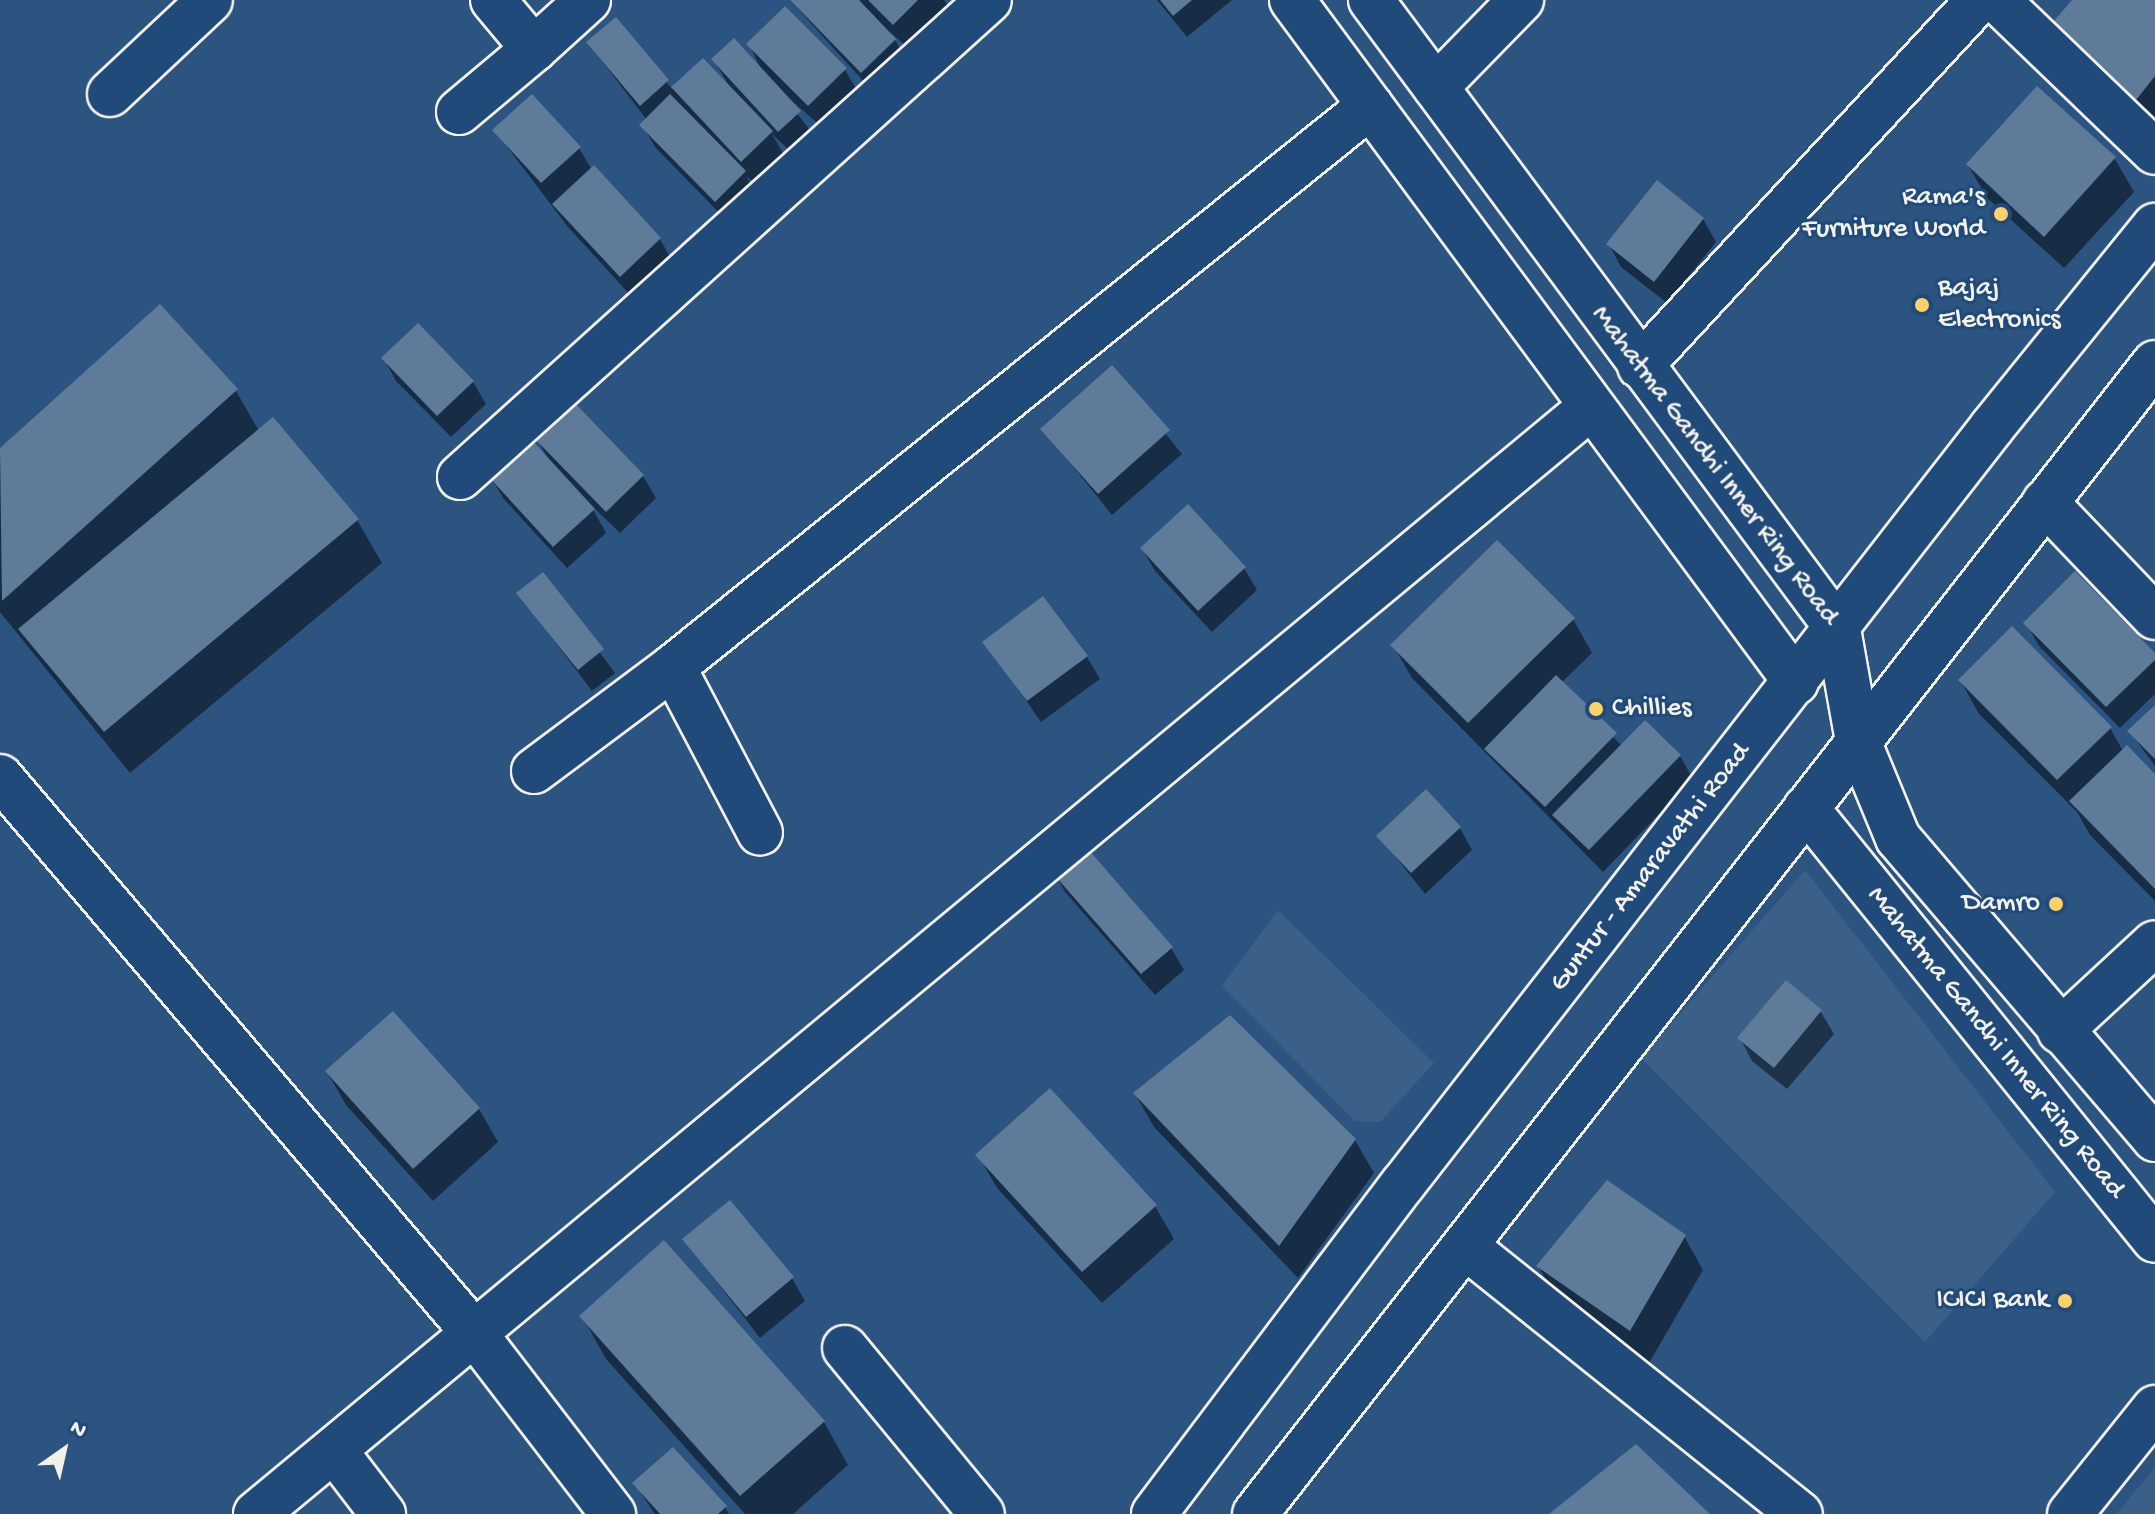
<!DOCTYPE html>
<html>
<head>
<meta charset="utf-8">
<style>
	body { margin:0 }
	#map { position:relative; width:2155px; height:1514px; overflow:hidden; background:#2c5481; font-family:"Gochi Hand",sans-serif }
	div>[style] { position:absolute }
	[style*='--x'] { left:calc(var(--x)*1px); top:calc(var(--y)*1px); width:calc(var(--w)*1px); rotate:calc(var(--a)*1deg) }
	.built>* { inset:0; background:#3b6088 }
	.shadow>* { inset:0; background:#0007 }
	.building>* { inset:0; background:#5e7b9a }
	.roads { filter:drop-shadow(2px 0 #f4f1e8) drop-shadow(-2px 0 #f4f1e8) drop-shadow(0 2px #f4f1e8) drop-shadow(0 -2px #f4f1e8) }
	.minor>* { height:44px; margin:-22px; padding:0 22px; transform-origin:22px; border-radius:22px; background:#1f4a7a }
	.primary>* { height:44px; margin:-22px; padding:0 22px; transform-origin:22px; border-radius:22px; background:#1f4a7a }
	.dots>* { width:22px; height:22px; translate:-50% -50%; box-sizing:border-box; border:4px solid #1f4a7a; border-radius:50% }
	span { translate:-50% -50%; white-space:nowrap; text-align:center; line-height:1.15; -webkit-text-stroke:6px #1f4a7a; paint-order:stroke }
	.poi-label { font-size:28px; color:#f4f1e8 }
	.right { translate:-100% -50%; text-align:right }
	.left { translate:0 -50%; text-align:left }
	.street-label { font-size:28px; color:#f4f1e8 }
	.north { position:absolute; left:24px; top:1410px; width:80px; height:80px; -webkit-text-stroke:6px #1f4a7a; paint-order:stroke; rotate:34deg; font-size:22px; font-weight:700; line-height:32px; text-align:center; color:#f4f1e8 }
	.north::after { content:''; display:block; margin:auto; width:28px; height:36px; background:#f4f1e8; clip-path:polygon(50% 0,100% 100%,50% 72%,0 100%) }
</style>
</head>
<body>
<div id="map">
	<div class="built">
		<i style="clip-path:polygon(1805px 870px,2055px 1192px,1925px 1342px,1641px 1058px)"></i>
		<i style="clip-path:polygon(1278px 910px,1434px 1063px,1380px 1122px,1355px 1121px,1222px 986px)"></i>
		<i style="clip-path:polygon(2155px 1468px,2155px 1514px,2116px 1514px)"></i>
	</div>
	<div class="shadow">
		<i style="clip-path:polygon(790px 0,944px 0,948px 6px,906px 46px,890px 32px,908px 62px,875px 94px)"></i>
		<i style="clip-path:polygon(1157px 0,1232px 0,1187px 37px)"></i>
		<i style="clip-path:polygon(2074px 0,2155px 0,2155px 132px,2070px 62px)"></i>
		<i style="clip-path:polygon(615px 20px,672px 89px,702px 61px,729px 86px,714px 60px,762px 71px,749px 44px,845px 70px,858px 92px,822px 127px,777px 88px,813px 134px,792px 153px,772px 134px,784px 155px,755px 183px,746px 176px,757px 195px,729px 223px,655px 147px,642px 125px,647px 120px,588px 43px)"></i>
		<i style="clip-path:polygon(2037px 89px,2115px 159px,2134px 192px,2064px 268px,1987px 198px,1968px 165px)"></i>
		<i style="clip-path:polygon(495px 131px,579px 148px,592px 170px,660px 239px,673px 262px,633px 298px,568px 227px)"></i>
		<i style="clip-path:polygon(1703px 219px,1716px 242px,1667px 303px,1621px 267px,1609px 244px)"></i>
		<i style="clip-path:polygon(160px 306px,236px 391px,259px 431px,357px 520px,382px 563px,130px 773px,0 612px,0 451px)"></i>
		<i style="clip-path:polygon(384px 359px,473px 382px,486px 404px,451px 437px,396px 381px)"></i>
		<i style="clip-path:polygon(1112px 368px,1182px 454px,1112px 515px,1043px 429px)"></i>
		<i style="clip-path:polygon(537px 439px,643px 476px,656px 498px,620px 533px,590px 504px,606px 533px,567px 568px,503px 498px,490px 476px,549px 460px)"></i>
		<i style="clip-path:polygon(1142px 549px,1244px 568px,1257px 590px,1212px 632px,1155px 571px)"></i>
		<i style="clip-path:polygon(542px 575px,615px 673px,592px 691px,519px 594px)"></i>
		<i style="clip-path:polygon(1573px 619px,1592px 653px,1561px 683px,1622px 746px,1645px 723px,1680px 756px,1693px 779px,1603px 872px,1412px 678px,1393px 645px)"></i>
		<i style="clip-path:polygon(2026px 623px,2155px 656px,2155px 694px,2120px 728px,2039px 646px)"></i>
		<i style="clip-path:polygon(985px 642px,1087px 657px,1100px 679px,1041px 722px)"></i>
		<i style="clip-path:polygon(1960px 680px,2110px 728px,2123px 751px,2155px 777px,2155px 901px,2090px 835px,2077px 812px,1979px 714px)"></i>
		<i style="clip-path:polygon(2155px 707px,2155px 766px,2130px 732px)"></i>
		<i style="clip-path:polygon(1460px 828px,1472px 850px,1425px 894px,1379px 836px)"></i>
		<i style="clip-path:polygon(1052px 869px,1171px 948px,1184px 970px,1155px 995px,1065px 892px)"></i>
		<i style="clip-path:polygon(1821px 1012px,1834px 1034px,1787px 1089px,1752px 1061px,1740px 1038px)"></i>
		<i style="clip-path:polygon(327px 1072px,479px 1109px,498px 1142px,433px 1201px,346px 1105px)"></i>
		<i style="clip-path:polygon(1135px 1094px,1355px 1140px,1374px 1173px,1298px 1278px,1154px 1127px)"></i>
		<i style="clip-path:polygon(978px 1155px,1155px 1206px,1174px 1239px,1102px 1303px,997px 1188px)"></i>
		<i style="clip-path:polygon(1684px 1236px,1703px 1270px,1649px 1363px,1558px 1299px,1538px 1266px)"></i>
		<i style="clip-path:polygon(684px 1239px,792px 1278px,805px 1301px,760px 1338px)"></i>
		<i style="clip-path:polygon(582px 1316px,824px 1422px,848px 1465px,793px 1514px,745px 1514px,606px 1359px)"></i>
		<i style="clip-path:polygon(635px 1484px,725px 1507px,729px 1514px,655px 1514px)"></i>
	</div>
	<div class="building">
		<i style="clip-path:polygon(790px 0,859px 0,896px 39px,861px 73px)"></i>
		<i style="clip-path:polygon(868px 0,918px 0,893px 25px)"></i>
		<i style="clip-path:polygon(1160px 0,1192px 0,1173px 16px)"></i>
		<i style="clip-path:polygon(2072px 0,2155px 0,2155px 76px,2136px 100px,2048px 28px)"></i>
		<i style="clip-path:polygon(785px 6px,847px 68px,808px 106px,746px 44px)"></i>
		<i style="clip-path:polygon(616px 17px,669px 80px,640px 106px,586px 42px)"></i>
		<i style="clip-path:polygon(734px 38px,801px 111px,778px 132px,711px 59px)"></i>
		<i style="clip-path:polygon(703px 58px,773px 131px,741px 162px,671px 87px)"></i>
		<i style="clip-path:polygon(2037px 86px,2116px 157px,2044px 237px,1966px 164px)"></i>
		<i style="clip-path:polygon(532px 94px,581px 147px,541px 183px,492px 130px)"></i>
		<i style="clip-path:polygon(670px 94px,746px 171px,715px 202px,639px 125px)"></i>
		<i style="clip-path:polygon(594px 165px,661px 238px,620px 277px,552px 204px)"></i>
		<i style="clip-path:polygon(1657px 180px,1704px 218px,1654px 282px,1606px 244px)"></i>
		<i style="clip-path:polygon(160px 304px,238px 389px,2px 601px,0 448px)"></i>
		<i style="clip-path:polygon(418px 323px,474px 381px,437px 416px,381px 358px)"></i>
		<i style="clip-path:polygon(1112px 365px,1170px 430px,1098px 494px,1040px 429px)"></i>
		<i style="clip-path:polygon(573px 401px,644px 475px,606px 512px,535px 439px)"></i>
		<i style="clip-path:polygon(273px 417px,359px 519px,104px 732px,18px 629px)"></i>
		<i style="clip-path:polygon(529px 437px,595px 509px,553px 547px,487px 475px)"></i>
		<i style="clip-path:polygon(1188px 504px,1246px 567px,1198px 611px,1140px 548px)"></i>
		<i style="clip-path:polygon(1497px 540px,1575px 618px,1468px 723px,1390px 645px)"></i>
		<i style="clip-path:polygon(2075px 571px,2155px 653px,2155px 660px,2106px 707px,2023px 623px)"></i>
		<i style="clip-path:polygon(543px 572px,604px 649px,578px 670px,516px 593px)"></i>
		<i style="clip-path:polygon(1043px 596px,1088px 656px,1027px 701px,982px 642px)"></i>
		<i style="clip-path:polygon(2012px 626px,2112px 727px,2057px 780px,1958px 680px)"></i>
		<i style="clip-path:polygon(1556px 675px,1617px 733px,1545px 807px,1484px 749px)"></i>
		<i style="clip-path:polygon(2155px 705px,2155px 759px,2127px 731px)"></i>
		<i style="clip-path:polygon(1645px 720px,1681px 755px,1589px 850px,1552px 815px)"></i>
		<i style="clip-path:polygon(2127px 745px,2155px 774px,2155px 889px,2069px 801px)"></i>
		<i style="clip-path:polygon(1426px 789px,1461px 827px,1411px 873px,1376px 836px)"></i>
		<i style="clip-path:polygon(1081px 841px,1173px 947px,1141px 974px,1049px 869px)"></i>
		<i style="clip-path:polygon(1786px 980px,1822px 1010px,1774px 1068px,1737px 1038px)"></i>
		<i style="clip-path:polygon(393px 1011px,480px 1108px,413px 1169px,325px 1071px)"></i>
		<i style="clip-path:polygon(1230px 1015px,1356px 1139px,1279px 1246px,1133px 1093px)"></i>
		<i style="clip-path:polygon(1050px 1088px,1157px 1205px,1082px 1272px,975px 1155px)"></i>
		<i style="clip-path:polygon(1607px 1180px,1686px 1235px,1630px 1331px,1536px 1266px)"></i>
		<i style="clip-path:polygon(730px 1200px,794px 1277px,746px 1317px,682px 1239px)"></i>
		<i style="clip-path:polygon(664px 1240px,825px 1421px,740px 1496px,579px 1316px)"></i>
		<i style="clip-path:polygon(1636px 1444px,1710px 1514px,1549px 1514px)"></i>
		<i style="clip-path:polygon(673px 1447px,727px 1506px,718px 1514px,660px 1514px,632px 1483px)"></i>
	</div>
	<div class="roads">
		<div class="minor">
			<i style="--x:493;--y:0;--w:64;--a:50.1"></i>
			<i style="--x:534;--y:49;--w:73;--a:-42.2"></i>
			<i style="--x:1997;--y:0;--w:219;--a:43.9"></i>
			<i style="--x:1436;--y:87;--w:122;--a:-45.7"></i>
			<i style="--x:110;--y:94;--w:137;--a:-43.2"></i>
			<i style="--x:459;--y:112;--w:98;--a:-40"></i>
			<i style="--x:1640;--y:366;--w:499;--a:-47.2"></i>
			<i style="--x:460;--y:477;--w:712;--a:-42.04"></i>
			<i style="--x:2045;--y:502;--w:159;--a:46.3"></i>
			<i style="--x:673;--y:667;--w:187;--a:62.3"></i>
			<i style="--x:534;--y:771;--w:174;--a:-36.8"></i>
			<i style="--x:673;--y:667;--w:895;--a:-38.83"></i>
			<i style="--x:0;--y:777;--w:732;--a:49.54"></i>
			<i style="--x:475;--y:1334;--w:227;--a:52.5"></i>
			<i style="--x:2060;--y:1031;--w:129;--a:-42.8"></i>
			<i style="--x:1465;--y:1246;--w:429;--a:38.7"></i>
			<i style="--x:845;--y:1348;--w:215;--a:50.5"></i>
			<i style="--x:334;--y:1450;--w:81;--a:52.6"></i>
			<i style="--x:256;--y:1514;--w:1734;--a:-39.67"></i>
			<i style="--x:2070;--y:1514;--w:136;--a:-51.3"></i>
		</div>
		<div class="primary">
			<i style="--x:1292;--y:0;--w:848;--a:53.54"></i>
			<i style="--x:1371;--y:0;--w:783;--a:53.41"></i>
			<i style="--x:1838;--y:629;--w:114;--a:79.9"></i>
			<i style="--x:1858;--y:741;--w:105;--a:67.6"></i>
			<i style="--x:1898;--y:838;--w:396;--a:49.5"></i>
			<i style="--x:1806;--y:808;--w:555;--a:51.07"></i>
			<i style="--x:1154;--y:1514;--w:413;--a:-53"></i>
			<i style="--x:1403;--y:1184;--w:959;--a:-52.11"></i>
			<i style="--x:1992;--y:427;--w:259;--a:-51"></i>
			<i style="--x:1255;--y:1514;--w:1461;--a:-51.98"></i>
		</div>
	</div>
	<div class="dots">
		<i style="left:2001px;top:214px;background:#ffd166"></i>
		<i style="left:1922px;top:305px;background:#ffd166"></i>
		<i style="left:1596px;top:709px;background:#ffd166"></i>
		<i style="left:2056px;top:904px;background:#ffd166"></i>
		<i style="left:2065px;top:1301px;background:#ffd166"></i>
	</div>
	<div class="poi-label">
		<span class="right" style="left:1985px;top:214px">Rama's<br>Furniture World</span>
		<span class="left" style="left:1938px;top:305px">Bajaj<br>Electronics</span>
		<span class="left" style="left:1612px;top:709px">Chillies</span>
		<span class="right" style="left:2040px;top:904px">Damro</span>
		<span class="right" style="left:2049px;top:1301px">ICICI Bank</span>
	</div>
	<div class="street-label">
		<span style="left:1714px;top:466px;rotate:53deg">Mahatma Gandhi Inner Ring Road</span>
		<span style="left:1651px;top:868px;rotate:-52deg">Guntur - Amaravathi Road</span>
		<span style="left:1995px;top:1043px;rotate:51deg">Mahatma Gandhi Inner Ring Road</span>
	</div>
	<div class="north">N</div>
</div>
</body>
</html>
